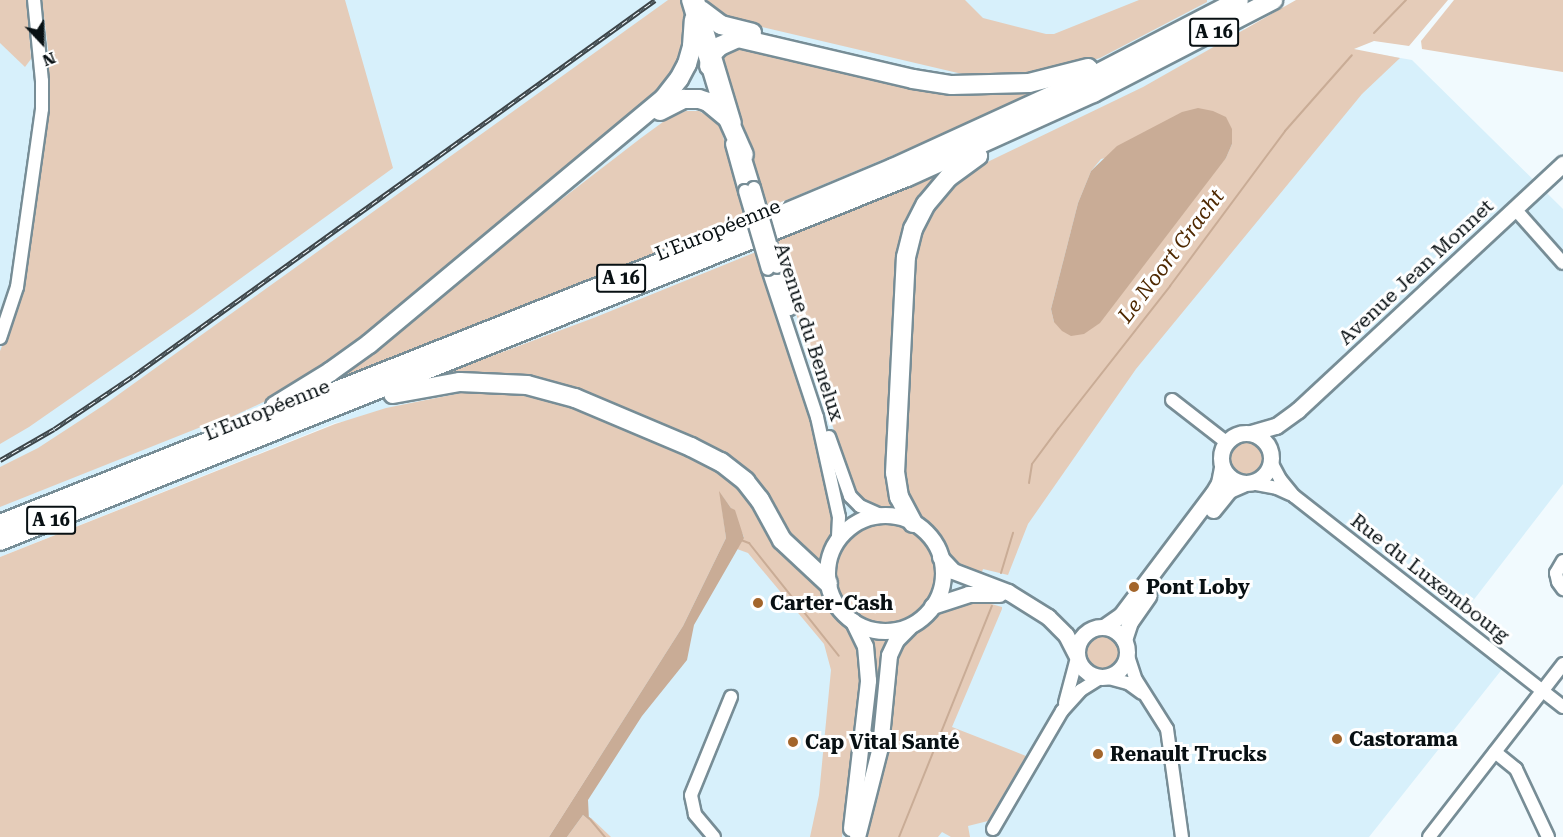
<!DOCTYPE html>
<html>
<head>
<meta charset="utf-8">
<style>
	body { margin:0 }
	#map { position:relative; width:1563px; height:837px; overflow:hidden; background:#f1fafe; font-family:"Roboto Serif",serif }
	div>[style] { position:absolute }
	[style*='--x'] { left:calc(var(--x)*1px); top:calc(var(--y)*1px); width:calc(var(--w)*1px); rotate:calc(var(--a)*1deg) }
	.built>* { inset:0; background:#d7f0fb }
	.green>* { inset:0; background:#e5ccb9 }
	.round { border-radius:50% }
	.water>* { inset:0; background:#c9ac96 }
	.stream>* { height:2px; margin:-1px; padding:0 1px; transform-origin:1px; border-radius:1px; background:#c9ac96 }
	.roads { filter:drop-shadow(2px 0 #778d96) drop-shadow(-2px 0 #778d96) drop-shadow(0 2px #778d96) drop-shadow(0 -2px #778d96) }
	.minor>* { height:12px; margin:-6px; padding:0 6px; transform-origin:6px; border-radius:6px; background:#fff }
	.major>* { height:15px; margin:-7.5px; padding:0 7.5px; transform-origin:7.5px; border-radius:7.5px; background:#fff }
	.major>.ring { margin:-7.5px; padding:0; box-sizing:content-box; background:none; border:15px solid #fff; border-radius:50% }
	.highway>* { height:18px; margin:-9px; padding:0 9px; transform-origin:9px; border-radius:9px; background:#fff }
	.rail>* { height:4.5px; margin-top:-2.25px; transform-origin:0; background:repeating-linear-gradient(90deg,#fff 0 7px,#3c4448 0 14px); box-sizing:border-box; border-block:2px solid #3c4448 }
	.bridges { filter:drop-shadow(2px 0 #778d96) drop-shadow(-2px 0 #778d96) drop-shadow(0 2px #778d96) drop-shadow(0 -2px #778d96) }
	.minor-bridge>* { height:12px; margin:-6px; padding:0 6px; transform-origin:6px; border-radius:6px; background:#fff }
	.dots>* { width:16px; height:16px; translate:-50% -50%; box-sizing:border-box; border:3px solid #fff; border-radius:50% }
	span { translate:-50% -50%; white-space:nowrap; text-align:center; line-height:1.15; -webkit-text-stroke:6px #fff; paint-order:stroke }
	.shield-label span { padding:2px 4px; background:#fff; border:2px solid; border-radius:4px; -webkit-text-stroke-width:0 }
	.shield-label { font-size:18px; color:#081013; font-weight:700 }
	.street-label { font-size:20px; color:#081013 }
	.poi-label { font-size:20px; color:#081013; font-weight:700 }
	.left { translate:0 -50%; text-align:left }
	.water-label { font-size:21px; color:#4e2800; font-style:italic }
	.north { position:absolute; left:12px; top:12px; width:60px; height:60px; -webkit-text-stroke:4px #fff; paint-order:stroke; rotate:158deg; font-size:16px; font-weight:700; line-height:24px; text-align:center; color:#081013 }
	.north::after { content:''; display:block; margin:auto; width:21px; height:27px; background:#081013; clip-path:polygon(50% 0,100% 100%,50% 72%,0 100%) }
</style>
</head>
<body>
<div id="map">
	<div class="built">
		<i style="clip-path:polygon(0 0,1231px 0,1245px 31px,1412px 60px,1563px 209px,1563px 484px,1452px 628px,1503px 668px,1369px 837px,549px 837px,595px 768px,638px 432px,561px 405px,512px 393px,335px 423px,0 557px)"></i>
	</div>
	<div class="green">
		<i style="clip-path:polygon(0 0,27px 0,31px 59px,25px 67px,0 43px)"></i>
		<i style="clip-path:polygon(42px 0,345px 0,393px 168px,193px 313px,29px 427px,0 444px,0 351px,23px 293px,49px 90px,49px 57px)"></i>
		<i style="clip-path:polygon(668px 0,681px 0,688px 20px,689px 38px,668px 85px,449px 264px,350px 350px,274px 397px,225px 420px,216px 421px,0 507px,0 467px,38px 448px,104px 405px)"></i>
		<i style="clip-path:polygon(706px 0,965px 0,983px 18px,1046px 34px,1054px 34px,1139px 0,1207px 0,1207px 2px,1100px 58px,1069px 68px,1030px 77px,975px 77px,728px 19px,711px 8px)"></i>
		<i style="clip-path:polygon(evenodd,1296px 0,1448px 0,1409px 46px,1374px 41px,1354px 49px,1400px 58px,1362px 94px,1136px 369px,1028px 524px,1008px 575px,983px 569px,980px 578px,947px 559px,938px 537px,917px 518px,902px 486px,914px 272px,917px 242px,925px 222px,952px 184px,975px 168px,1143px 87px,1296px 0,1232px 129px,1232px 144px,1226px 158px,1054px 322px,1051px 309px,1078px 203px,1091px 171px,1101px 159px,1232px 129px)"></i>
		<i style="clip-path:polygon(1454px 0,1563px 0,1563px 72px,1422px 49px,1421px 41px)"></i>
		<i style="clip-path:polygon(734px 46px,836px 72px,927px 91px,976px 93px,1040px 87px,1042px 89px,1041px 93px,765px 209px,721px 58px,721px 52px)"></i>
		<i style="clip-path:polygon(686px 111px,699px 111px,719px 123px,747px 217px,318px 387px,641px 138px,667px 119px)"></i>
		<i style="clip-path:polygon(947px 169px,903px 243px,895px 275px,892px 469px,900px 510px,869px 507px,856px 495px,806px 347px,775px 242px)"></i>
		<i style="clip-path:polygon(756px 252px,813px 413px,836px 522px,835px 534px,826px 549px,823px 568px,791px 542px,750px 479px,587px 397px,444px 380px,441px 375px,596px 317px)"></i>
		<i style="clip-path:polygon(461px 393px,512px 393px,561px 405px,638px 432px,713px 470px,715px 467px,732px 478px,824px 589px,830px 605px,848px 624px,863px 655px,842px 837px,810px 837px,819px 795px,831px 670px,824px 644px,748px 553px,737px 549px,744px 537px,731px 508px,720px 493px,726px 538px,683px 626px,549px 837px,0 837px,0 557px,335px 424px,386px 408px)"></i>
		<i class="round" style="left:1227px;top:440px;width:38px;height:38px"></i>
		<i class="round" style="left:833px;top:521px;width:104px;height:104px"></i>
		<i style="clip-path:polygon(970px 598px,1002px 607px,1002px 609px,952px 727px,1026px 756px,988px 821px,968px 826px,970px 837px,951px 837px,942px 832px,938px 837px,863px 837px,890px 661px,906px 638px,929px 624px,939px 611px)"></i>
		<i class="round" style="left:1083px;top:633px;width:38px;height:38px"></i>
		<i style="clip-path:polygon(868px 636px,880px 639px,895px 637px,876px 746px,856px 816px)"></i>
		<i style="clip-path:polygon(583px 815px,589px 820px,591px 818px,611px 837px,567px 837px)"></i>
	</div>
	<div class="water">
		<i style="clip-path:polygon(1198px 108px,1213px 111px,1226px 117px,1232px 129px,1232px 144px,1226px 158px,1100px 323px,1084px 334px,1071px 336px,1062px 331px,1054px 322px,1051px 309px,1078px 203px,1091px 171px,1117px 146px,1182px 112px)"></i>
		<i style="clip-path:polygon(719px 491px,731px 508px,735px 510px,744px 538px,694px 625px,687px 660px,642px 716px,588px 800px,589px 820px,583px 815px,567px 837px,549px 837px,683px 626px,726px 538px)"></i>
	</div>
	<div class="stream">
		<i style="--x:1374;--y:33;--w:46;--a:-45.9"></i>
		<i style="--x:1029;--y:483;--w:19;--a:-81"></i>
		<i style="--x:1032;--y:464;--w:44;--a:-53.4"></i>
		<i style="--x:1058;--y:429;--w:182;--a:-51.9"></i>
		<i style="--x:1170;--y:286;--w:193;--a:-53.4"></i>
		<i style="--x:1285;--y:131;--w:101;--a:-48.6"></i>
		<i style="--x:741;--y:540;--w:9;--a:21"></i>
		<i style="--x:749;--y:543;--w:144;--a:51.5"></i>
		<i style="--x:1001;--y:573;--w:42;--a:-73.3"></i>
		<i style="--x:589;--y:818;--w:25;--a:50"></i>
		<i style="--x:899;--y:837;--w:249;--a:-68.1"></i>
	</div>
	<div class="roads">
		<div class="minor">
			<i style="--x:688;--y:0;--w:118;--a:73.3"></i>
			<i style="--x:698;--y:0;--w:128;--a:73.3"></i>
			<i style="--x:732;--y:144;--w:49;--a:74.5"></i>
			<i style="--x:742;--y:149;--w:41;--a:72.9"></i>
			<i style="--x:1515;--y:209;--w:72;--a:48.4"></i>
			<i style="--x:777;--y:267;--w:44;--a:72.8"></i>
			<i style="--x:768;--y:269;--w:156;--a:71.7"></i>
			<i style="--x:817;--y:417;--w:102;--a:77.6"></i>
			<i style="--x:839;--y:517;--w:22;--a:93"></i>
			<i style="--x:0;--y:338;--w:54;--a:-71.6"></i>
			<i style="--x:17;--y:287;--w:180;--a:-82"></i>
			<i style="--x:42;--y:109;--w:28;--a:-90"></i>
			<i style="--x:42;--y:81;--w:81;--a:-95.6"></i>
			<i style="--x:1172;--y:400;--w:68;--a:37.9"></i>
			<i style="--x:829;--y:437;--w:63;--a:70.4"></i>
			<i style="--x:850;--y:496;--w:14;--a:45"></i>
			<i style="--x:860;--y:506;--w:24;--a:24"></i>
			<i style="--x:1271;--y:462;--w:19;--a:62"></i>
			<i style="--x:1280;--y:479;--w:22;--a:51"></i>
			<i style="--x:1294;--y:496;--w:342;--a:38.1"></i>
			<i style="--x:1251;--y:483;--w:26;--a:11"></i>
			<i style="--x:1277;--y:488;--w:14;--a:25"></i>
			<i style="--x:1563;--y:561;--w:14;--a:120"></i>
			<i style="--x:1556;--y:573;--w:9;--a:77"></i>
			<i style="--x:1558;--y:582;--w:9;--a:54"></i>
			<i style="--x:1127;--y:653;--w:28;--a:72"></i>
			<i style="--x:1136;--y:680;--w:58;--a:57.7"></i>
			<i style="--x:1167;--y:729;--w:109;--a:82.1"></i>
			<i style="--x:1105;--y:677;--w:24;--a:15"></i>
			<i style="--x:1128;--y:683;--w:17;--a:36"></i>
			<i style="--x:1065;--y:703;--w:47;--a:-75.1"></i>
			<i style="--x:1495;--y:752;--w:27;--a:39"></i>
			<i style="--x:1516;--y:769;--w:75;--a:64.8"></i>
			<i style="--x:993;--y:829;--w:137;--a:-59.7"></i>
			<i style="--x:1062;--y:711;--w:28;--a:-48"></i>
			<i style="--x:1081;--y:690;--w:25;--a:-32"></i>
			<i style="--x:714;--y:837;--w:30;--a:-130"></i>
			<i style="--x:695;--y:814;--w:19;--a:-102"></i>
			<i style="--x:691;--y:795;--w:106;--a:-67.8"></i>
			<i style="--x:1429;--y:837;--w:219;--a:-52.2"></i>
		</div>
		<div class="major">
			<i class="ring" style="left:1221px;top:433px;width:35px;height:35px"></i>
			<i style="--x:1251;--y:433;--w:26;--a:-16"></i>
			<i style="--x:1276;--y:426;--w:27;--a:-36"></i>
			<i style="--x:1298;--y:410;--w:362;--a:-42.9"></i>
			<i style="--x:1213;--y:510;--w:26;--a:-51"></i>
			<i style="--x:1229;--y:490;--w:15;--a:-23"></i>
			<i class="ring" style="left:827px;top:515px;width:101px;height:101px"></i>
			<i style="--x:940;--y:557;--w:19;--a:47"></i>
			<i style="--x:953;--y:571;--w:59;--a:20.9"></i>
			<i style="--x:1008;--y:592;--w:47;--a:32"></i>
			<i style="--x:1048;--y:617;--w:25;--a:45"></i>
			<i style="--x:1066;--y:635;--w:22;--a:63"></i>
			<i style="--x:932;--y:606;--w:38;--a:-18"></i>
			<i style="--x:968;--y:594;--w:31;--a:0"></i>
			<i class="ring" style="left:1077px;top:627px;width:35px;height:35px"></i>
			<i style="--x:1104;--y:627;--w:21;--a:-35"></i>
			<i style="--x:1121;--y:615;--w:153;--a:-53"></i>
			<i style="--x:1213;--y:493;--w:12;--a:-59"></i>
			<i style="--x:1219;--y:483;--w:15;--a:-79"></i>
			<i style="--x:1124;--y:640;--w:19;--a:-72"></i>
			<i style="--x:1130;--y:622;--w:32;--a:-55"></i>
			<i style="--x:851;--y:828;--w:149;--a:-83.4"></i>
			<i style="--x:868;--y:680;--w:34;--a:-95"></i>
			<i style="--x:865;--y:646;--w:28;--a:-116"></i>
			<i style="--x:857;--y:837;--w:93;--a:-75.7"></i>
			<i style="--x:880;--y:747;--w:92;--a:-84.4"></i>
			<i style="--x:889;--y:655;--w:17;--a:-65"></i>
			<i style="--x:896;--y:640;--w:18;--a:-45"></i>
		</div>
		<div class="highway">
			<i style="--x:701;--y:10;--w:25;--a:37"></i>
			<i style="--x:721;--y:25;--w:32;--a:14"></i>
			<i style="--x:709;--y:66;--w:12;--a:-76"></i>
			<i style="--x:712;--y:54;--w:11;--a:-45"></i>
			<i style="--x:720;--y:46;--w:20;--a:-24"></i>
			<i style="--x:738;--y:38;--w:180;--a:13.2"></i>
			<i style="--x:913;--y:79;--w:39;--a:9"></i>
			<i style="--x:952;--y:85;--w:77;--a:-1.5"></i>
			<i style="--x:1029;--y:83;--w:61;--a:-14.3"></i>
			<i style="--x:660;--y:111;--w:27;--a:-27"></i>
			<i style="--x:684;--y:99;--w:15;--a:0"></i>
			<i style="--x:699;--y:99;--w:9;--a:18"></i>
			<i style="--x:708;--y:102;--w:26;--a:40"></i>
			<i style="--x:728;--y:119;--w:39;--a:66"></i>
			<i style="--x:393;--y:394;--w:68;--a:-10.2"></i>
			<i style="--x:460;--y:382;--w:67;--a:2.6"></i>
			<i style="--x:527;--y:385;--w:50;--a:15.2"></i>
			<i style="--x:575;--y:398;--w:126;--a:22.9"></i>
			<i style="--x:691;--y:447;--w:34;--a:27"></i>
			<i style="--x:721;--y:462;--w:31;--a:38"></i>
			<i style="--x:745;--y:481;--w:24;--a:52"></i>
			<i style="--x:760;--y:500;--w:46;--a:61.2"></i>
			<i style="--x:782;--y:540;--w:63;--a:43.1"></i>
			<i style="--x:275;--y:406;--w:65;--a:-31.7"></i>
			<i style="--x:330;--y:372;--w:48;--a:-35.7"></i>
			<i style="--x:369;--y:344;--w:384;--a:-39.8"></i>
			<i style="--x:664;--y:98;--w:24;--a:-52"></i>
			<i style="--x:679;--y:79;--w:17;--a:-62"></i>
			<i style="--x:687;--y:64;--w:19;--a:-74"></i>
			<i style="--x:692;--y:46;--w:26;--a:-86"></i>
			<i style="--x:913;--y:523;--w:30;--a:-118"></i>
			<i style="--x:899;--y:497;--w:24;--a:-99"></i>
			<i style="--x:895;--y:473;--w:216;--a:-87.1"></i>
			<i style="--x:906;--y:257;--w:29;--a:-76"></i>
			<i style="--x:913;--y:229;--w:28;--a:-63"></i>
			<i style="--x:926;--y:204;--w:35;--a:-50"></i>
			<i style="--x:949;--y:177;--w:36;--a:-36"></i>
			<i style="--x:0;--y:524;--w:837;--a:-21.6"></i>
			<i style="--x:778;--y:216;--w:125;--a:-22.7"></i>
			<i style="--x:893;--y:168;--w:207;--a:-24.6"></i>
			<i style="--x:1081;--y:82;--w:178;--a:-27.4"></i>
			<i style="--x:0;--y:541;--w:977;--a:-21.87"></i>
			<i style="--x:907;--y:177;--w:204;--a:-24.3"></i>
			<i style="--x:1093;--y:93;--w:203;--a:-27.3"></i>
		</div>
	</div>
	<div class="rail">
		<i style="--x:0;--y:460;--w:62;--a:-29.9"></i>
		<i style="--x:54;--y:429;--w:95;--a:-33.9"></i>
		<i style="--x:133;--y:376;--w:643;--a:-35.77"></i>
	</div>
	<div class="bridges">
		<div class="minor-bridge">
			<i style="--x:754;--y:188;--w:82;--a:73.8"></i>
			<i style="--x:745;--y:191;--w:81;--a:73.6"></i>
		</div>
	</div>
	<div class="dots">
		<i style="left:1134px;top:587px;background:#a3652b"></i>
		<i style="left:758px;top:603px;background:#a3652b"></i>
		<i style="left:1337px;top:739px;background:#a3652b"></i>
		<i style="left:793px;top:742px;background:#a3652b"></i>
		<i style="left:1098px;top:754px;background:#a3652b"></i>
	</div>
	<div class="shield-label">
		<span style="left:1214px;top:32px">A 16</span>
		<span style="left:621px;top:278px">A 16</span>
		<span style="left:51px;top:520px">A 16</span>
	</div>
	<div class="street-label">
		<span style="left:718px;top:230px;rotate:-22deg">L'Européenne</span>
		<span style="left:1416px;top:272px;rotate:-43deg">Avenue Jean Monnet</span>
		<span style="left:809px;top:332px;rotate:72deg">Avenue du Benelux</span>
		<span style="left:267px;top:410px;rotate:-22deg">L'Européenne</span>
		<span style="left:1430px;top:578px;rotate:38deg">Rue du Luxembourg</span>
	</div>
	<div class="poi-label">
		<span class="left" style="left:1146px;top:587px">Pont Loby</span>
		<span class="left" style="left:770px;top:603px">Carter-Cash</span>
		<span class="left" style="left:1349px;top:739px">Castorama</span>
		<span class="left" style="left:805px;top:742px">Cap Vital Santé</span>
		<span class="left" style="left:1110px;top:754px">Renault Trucks</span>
	</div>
	<div class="water-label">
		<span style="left:1171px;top:256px;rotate:-53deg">Le Noort Gracht</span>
	</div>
	<div class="north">N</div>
</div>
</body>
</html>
